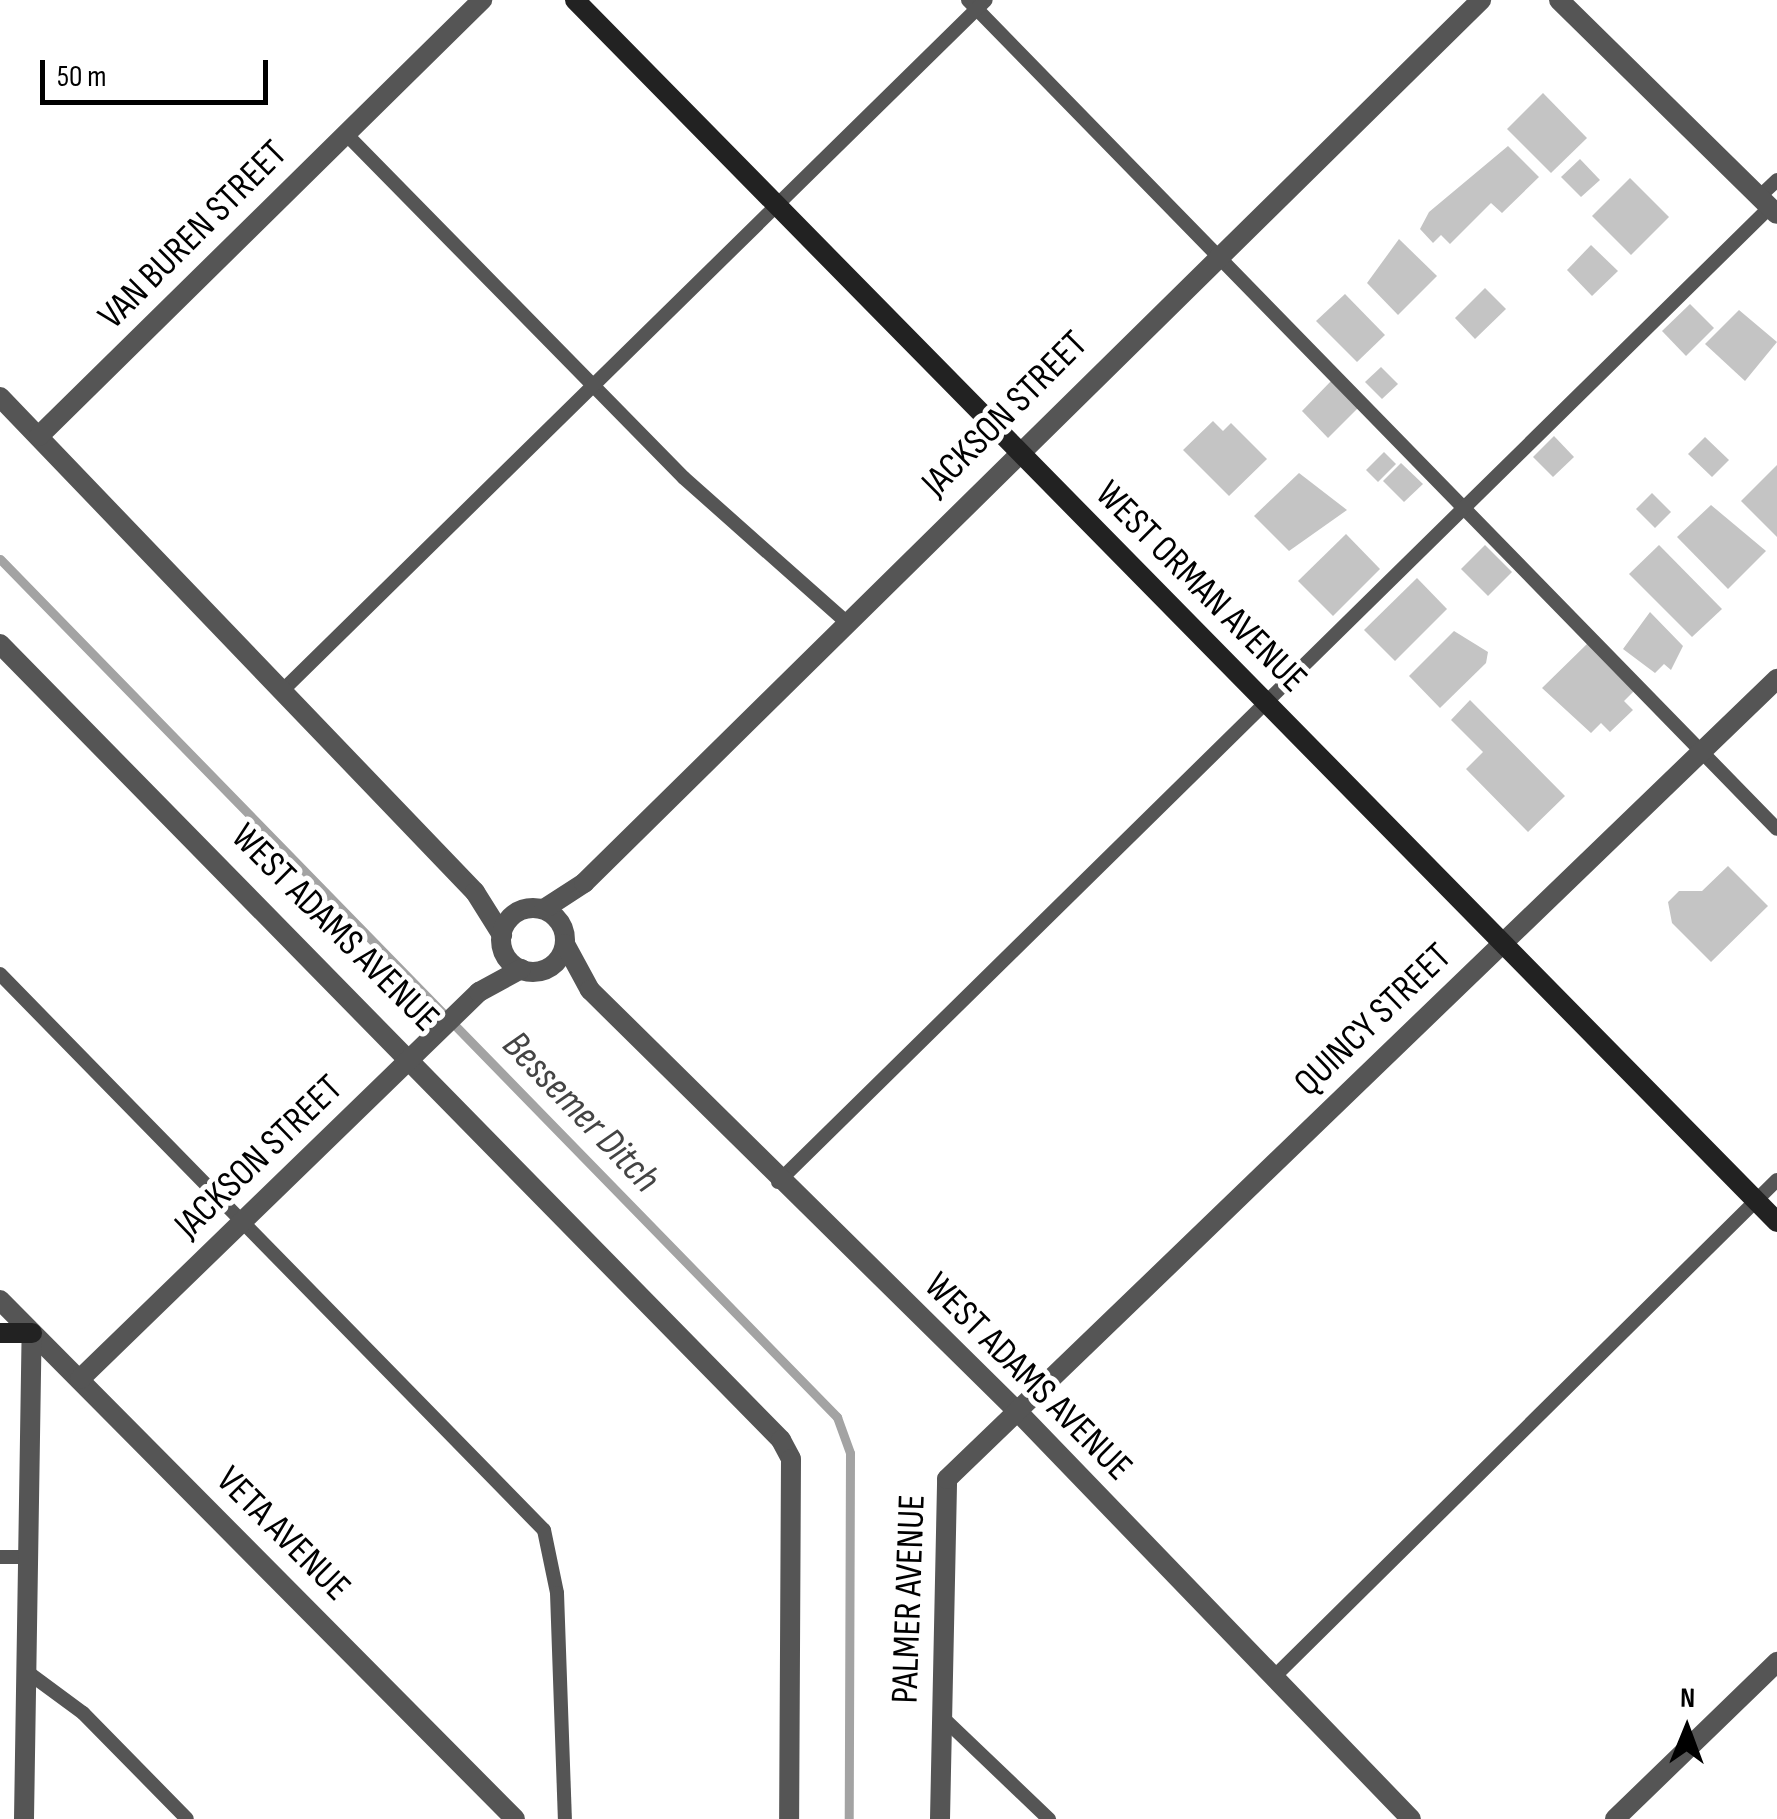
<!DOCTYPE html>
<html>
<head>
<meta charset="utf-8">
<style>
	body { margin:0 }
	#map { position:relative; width:1777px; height:1819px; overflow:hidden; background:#fff; font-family:"Sofia Sans Condensed",sans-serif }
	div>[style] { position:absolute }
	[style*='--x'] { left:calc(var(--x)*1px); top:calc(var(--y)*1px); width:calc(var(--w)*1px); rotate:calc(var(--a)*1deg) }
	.stream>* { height:9px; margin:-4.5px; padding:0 4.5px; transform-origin:4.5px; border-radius:4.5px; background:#a3a3a3 }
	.building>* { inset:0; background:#c4c4c4 }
	.lane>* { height:14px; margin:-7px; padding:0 7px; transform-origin:7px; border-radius:7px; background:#555 }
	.street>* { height:20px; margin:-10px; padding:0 10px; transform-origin:10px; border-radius:10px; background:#555 }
	.street>.ring { margin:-10px; padding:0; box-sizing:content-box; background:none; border:20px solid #555; border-radius:50% }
	.secondary>* { height:20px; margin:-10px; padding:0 10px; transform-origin:10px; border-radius:10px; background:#222 }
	span { translate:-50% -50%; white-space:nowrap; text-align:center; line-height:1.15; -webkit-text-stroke:10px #fff; paint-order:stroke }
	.street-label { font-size:38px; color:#000 }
	.water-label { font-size:40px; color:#444; font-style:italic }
	.north { position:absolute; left:1637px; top:1679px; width:100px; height:100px; -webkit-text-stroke:8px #fff; paint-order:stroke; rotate:1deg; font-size:28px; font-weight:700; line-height:40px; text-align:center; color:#000 }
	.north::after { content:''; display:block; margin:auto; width:35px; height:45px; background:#000; clip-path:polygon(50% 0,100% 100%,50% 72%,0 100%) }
	.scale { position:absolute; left:40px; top:60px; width:228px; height:45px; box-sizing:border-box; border:5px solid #000; border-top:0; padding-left:12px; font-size:30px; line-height:35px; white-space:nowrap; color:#000; -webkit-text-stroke:8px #fff; paint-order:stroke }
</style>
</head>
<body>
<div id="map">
	<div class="stream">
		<i style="--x:0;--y:559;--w:1199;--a:45.71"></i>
		<i style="--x:837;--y:1417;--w:38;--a:70"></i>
		<i style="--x:850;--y:1453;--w:366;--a:90.2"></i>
	</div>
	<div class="building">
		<i style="clip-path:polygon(1543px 93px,1587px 138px,1551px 173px,1507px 129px)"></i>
		<i style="clip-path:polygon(1508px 146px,1539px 177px,1502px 213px,1491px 203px,1450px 244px,1441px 235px,1433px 243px,1420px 229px,1429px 212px)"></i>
		<i style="clip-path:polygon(1580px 159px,1600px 180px,1581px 197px,1561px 177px)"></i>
		<i style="clip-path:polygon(1630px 178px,1669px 217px,1631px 255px,1592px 216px)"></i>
		<i style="clip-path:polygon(1399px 239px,1437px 276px,1398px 315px,1367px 283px)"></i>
		<i style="clip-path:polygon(1591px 245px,1618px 271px,1592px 296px,1567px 270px)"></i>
		<i style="clip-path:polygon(1485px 288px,1506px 309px,1475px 339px,1455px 318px)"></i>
		<i style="clip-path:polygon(1345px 294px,1385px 335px,1357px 362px,1316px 321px)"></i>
		<i style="clip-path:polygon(1690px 304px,1714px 328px,1686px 356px,1662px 331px)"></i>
		<i style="clip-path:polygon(1739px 310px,1777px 342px,1745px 381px,1705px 344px)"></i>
		<i style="clip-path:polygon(1381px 367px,1398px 384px,1382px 399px,1365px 382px)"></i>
		<i style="clip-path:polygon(1332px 380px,1359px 407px,1328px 438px,1302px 411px)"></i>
		<i style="clip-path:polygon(1213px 421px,1223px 431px,1231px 423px,1267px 459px,1229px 496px,1183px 450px)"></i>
		<i style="clip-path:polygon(1554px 436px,1574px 457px,1553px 477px,1533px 457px)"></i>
		<i style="clip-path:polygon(1705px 437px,1729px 460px,1712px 477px,1688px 454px)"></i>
		<i style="clip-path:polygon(1384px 452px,1396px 464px,1378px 482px,1366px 470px)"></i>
		<i style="clip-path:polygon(1401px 463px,1423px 484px,1404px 502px,1383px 481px)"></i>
		<i style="clip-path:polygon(1777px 465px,1777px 537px,1741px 501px)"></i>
		<i style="clip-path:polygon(1299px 473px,1347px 510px,1289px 551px,1254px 516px)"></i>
		<i style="clip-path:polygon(1652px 493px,1671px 512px,1655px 528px,1636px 509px)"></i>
		<i style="clip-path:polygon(1711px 505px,1766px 551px,1728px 589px,1677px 537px)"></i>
		<i style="clip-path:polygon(1346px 534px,1380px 569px,1333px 616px,1298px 581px)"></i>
		<i style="clip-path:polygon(1485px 545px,1512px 572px,1488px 596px,1461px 569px)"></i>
		<i style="clip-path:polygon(1659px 545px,1722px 609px,1692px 637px,1629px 574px)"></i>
		<i style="clip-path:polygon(1417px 578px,1447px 609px,1395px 661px,1364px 630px)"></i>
		<i style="clip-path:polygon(1650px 612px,1683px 646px,1671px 670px,1664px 664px,1655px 673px,1623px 649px)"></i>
		<i style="clip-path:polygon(1454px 631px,1488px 652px,1486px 663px,1440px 708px,1409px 676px)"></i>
		<i style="clip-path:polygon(1588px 643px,1635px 690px,1624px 701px,1633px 710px,1610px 732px,1601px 723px,1591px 733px,1542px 688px)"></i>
		<i style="clip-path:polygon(1470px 700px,1565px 796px,1528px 832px,1466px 769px,1483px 752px,1451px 720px)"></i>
		<i style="clip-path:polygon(1728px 866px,1768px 906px,1711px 962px,1672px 923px,1668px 902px,1679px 891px,1702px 891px)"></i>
	</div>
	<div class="lane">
		<i style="--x:968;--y:0;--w:1158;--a:45.7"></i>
		<i style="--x:346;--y:134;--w:482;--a:45.5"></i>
		<i style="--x:684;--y:478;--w:217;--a:41.6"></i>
		<i style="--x:1759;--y:197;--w:25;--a:-43"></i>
		<i style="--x:282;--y:691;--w:986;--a:-44.47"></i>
		<i style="--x:0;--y:974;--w:778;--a:45.63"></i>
		<i style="--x:544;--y:1530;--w:64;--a:78.3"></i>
		<i style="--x:557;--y:1593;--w:226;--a:88"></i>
		<i style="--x:778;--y:1182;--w:1391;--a:-44.5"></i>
		<i style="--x:0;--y:1557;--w:29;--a:0"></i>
		<i style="--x:26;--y:1671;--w:71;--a:36.4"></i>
		<i style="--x:83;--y:1713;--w:148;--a:45.5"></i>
		<i style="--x:1274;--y:1677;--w:707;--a:-44.66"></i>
		<i style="--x:940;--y:1715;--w:151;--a:43.7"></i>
	</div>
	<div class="street">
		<i style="--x:1559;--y:0;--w:305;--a:44.5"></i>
		<i style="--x:0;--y:397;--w:686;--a:46.18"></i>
		<i style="--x:475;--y:892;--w:51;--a:57.9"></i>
		<i style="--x:39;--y:436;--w:622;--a:-44.54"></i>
		<i style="--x:0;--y:644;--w:1115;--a:45.54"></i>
		<i style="--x:781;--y:1440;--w:21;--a:62"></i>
		<i style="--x:791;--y:1459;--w:360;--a:90.3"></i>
		<i class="ring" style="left:501px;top:908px;width:44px;height:44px"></i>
		<i style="--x:544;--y:909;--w:48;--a:-33"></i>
		<i style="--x:584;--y:883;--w:1259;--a:-44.55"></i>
		<i style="--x:565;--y:944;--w:52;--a:61.5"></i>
		<i style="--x:590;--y:990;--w:600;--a:44.59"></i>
		<i style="--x:1017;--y:1411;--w:567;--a:46"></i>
		<i style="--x:0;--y:1300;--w:731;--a:45.22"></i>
		<i style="--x:80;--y:1379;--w:556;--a:-44.13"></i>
		<i style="--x:479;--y:992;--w:48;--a:-28.7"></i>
		<i style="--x:24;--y:1819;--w:486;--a:-89.1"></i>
		<i style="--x:940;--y:1819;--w:340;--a:-88.8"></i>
		<i style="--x:947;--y:1479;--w:1153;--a:-43.95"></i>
		<i style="--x:1615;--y:1819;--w:226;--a:-44.1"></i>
	</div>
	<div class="secondary">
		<i style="--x:575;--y:0;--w:1714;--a:45.47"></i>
		<i style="--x:0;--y:1333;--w:32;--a:0"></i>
	</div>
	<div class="street-label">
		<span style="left:193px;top:235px;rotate:-45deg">VAN BUREN STREET</span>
		<span style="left:1005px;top:414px;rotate:-45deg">JACKSON STREET</span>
		<span style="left:1201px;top:587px;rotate:45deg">WEST ORMAN AVENUE</span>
		<span style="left:335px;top:928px;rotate:45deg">WEST ADAMS AVENUE</span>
		<span style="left:1373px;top:1020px;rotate:-44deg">QUINCY STREET</span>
		<span style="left:259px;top:1157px;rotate:-44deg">JACKSON STREET</span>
		<span style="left:1028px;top:1377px;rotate:45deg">WEST ADAMS AVENUE</span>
		<span style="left:283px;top:1534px;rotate:45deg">VETA AVENUE</span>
		<span style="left:909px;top:1599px;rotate:-88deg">PALMER AVENUE</span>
	</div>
	<div class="water-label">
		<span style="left:581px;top:1112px;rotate:46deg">Bessemer Ditch</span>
	</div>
	<div class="north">N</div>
	<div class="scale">50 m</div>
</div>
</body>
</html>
